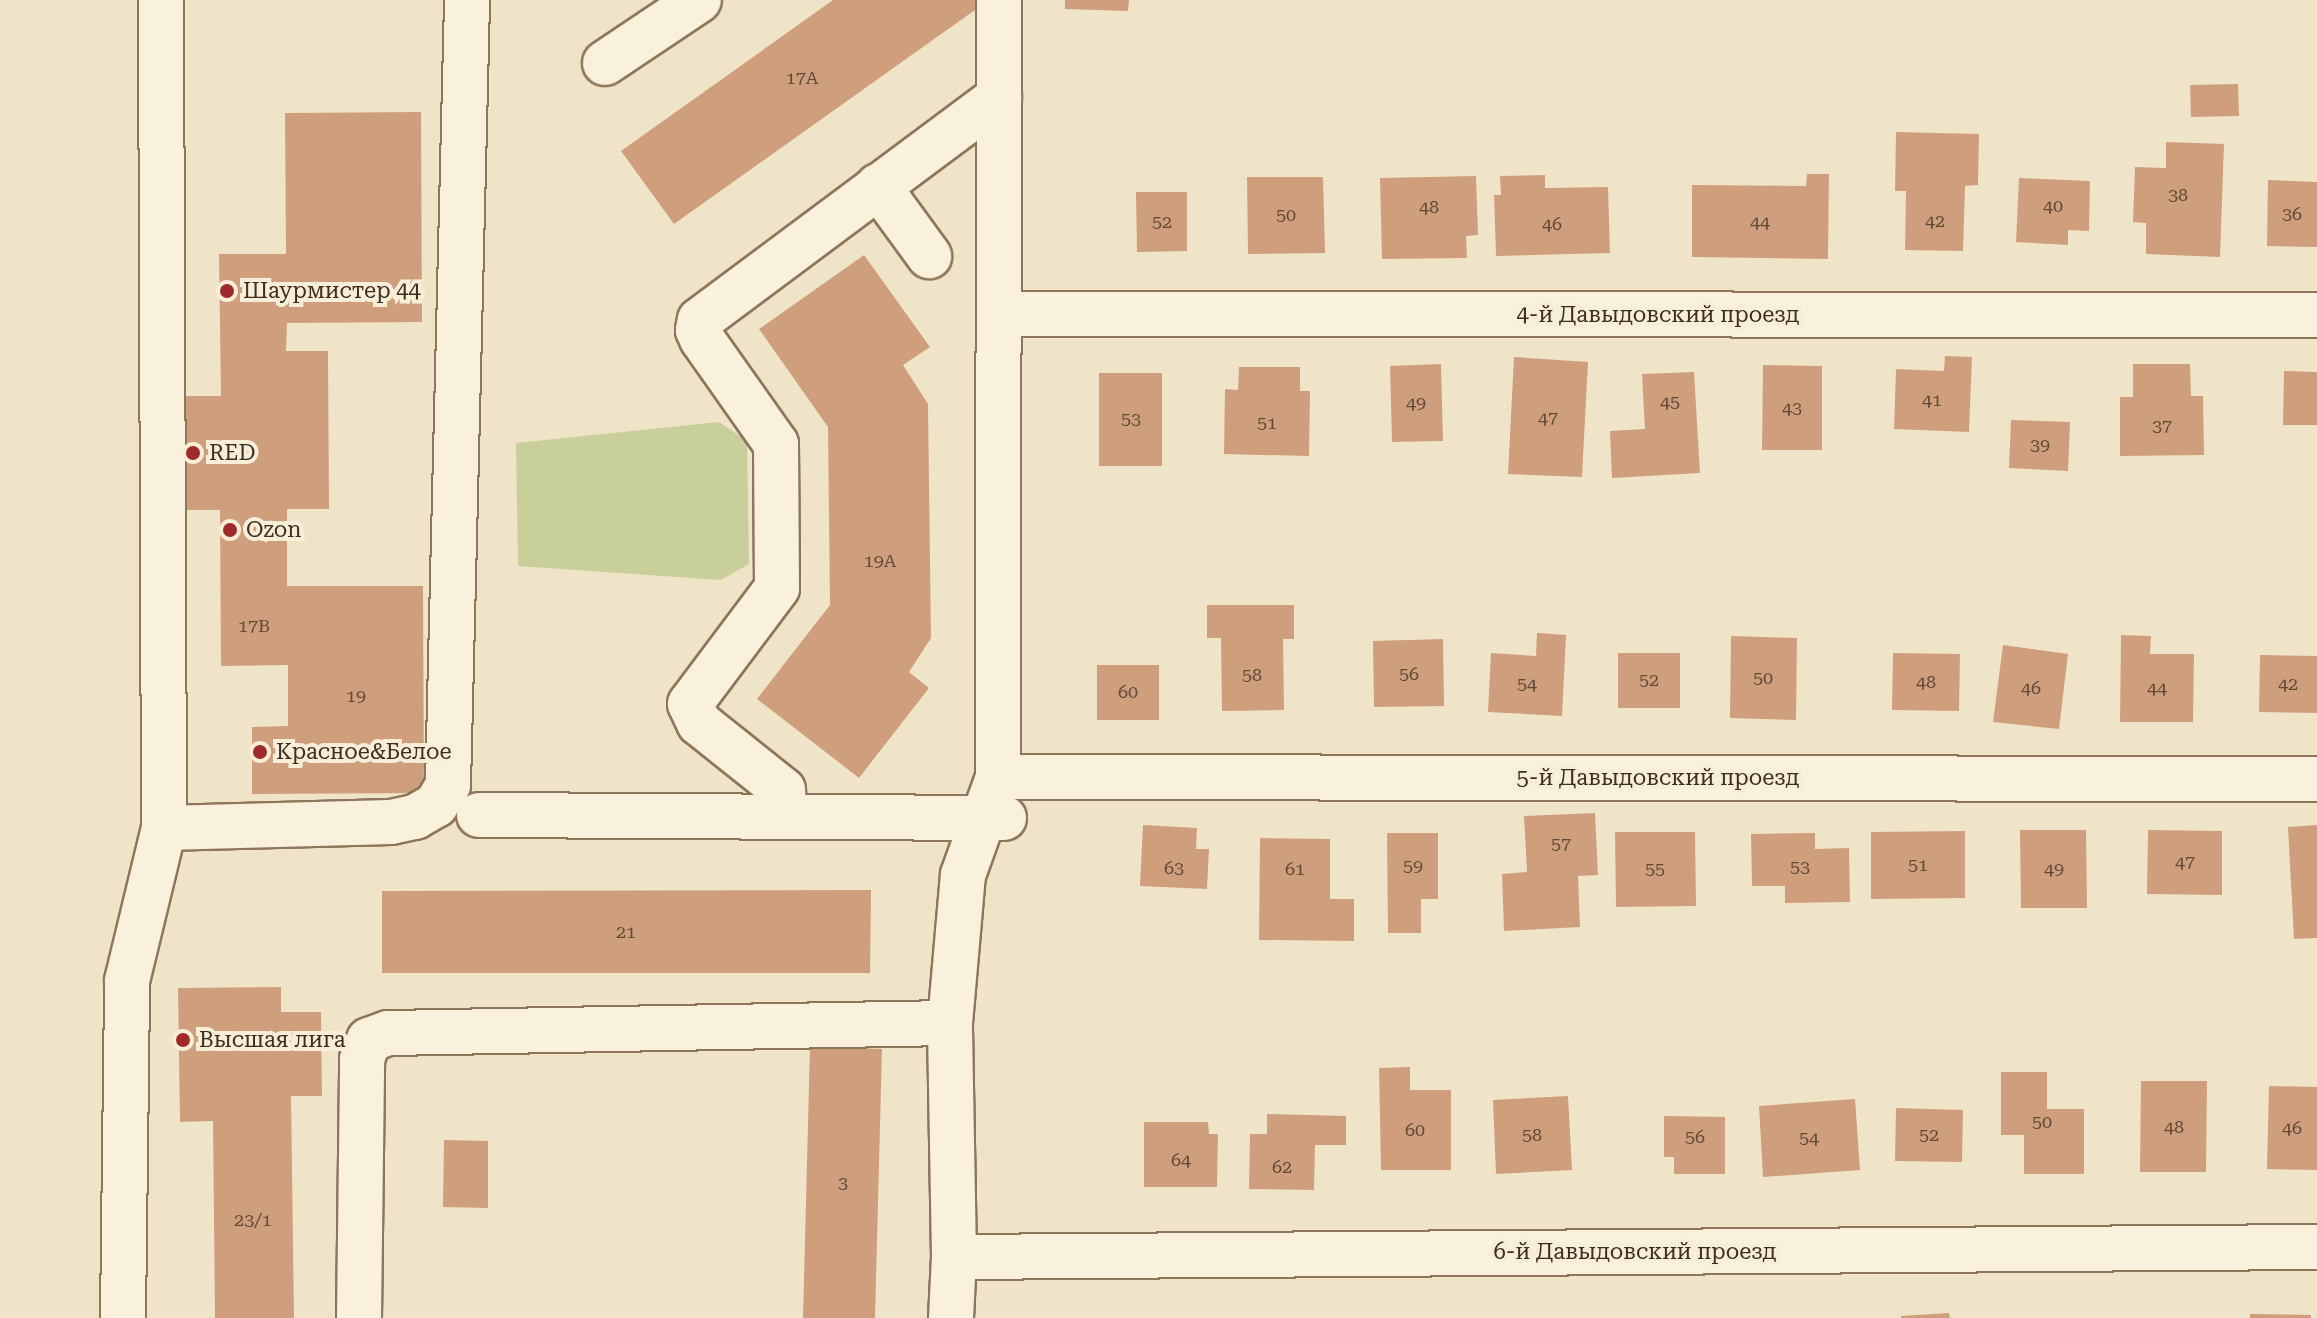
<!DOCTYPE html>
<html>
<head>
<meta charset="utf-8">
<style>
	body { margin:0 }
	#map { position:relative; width:2317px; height:1318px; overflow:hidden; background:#f0e4c8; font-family:"Roboto Serif",serif }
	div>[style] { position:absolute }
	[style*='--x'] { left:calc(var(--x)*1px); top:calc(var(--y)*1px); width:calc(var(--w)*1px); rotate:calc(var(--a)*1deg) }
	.green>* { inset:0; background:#c9cf9b }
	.building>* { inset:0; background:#cf9f7d }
	.roads { filter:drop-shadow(2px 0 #8d765c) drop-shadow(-2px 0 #8d765c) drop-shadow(0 2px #8d765c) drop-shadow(0 -2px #8d765c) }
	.minor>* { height:44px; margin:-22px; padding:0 22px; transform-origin:22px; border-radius:22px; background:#faf1dc }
	.dots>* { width:22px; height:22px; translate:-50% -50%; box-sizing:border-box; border:4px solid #f7eed8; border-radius:50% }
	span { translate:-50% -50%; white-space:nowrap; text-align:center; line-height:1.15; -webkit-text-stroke:8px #f7eed8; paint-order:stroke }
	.number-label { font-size:18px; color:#624a37 }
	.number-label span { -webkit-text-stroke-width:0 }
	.poi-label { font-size:22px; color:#3d2e20 }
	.left { translate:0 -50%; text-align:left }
	.street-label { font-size:22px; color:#3d2e20 }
</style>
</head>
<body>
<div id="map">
	<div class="green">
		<i style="clip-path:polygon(719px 422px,747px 441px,749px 564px,721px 580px,518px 566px,516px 443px)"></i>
	</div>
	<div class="building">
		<i style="clip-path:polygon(833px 0,979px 0,982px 5px,674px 224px,621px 151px)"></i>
		<i style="clip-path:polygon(1065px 0,1129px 0,1128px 11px,1065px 9px)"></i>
		<i style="clip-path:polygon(2238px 84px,2239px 116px,2191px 117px,2190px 85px)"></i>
		<i style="clip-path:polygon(421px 112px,422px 322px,287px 323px,286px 351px,328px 351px,329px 509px,287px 509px,287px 586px,423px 586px,424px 793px,252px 794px,252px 727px,288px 726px,288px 665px,221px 666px,220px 510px,181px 510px,180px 396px,221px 396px,219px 254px,286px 254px,285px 113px)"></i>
		<i style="clip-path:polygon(1896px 132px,1979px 134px,1978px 185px,1965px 186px,1963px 251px,1905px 250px,1906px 191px,1895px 191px)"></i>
		<i style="clip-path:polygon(2166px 142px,2224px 144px,2220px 257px,2146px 254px,2146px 223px,2133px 222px,2135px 167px,2166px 168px)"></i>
		<i style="clip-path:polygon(1807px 174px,1829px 174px,1828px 259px,1692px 257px,1692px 185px,1806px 186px)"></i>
		<i style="clip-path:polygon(1545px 175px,1545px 188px,1608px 187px,1610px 253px,1496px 256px,1494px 195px,1501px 195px,1500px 176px)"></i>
		<i style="clip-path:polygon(1476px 176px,1478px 235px,1466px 236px,1467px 258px,1382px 259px,1380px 178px)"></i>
		<i style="clip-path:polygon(1247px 177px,1323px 177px,1325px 253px,1248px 254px)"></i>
		<i style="clip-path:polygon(2019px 178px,2090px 181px,2089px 231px,2068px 230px,2068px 245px,2016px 242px)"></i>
		<i style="clip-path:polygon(2268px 180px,2317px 182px,2317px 247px,2267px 246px)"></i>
		<i style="clip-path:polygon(1136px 192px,1187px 192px,1187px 251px,1137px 252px)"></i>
		<i style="clip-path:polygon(864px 255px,930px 347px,903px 365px,928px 404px,931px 638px,909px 672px,929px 688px,859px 778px,757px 699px,830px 605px,828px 427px,759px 329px)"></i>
		<i style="clip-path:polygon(1945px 356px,1972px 357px,1969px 432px,1894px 429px,1896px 369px,1944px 371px)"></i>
		<i style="clip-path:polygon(1514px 357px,1588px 362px,1582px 477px,1508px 474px)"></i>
		<i style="clip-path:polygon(1441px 364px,1443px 441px,1392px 442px,1390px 366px)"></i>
		<i style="clip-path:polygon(2133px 364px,2190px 364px,2191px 396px,2203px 396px,2204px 455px,2120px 456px,2120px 397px,2133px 397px)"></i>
		<i style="clip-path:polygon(1763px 365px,1822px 366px,1822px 450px,1762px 450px)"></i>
		<i style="clip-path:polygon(1239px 367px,1300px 367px,1300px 391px,1310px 391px,1309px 456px,1224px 454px,1225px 389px,1238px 390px)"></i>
		<i style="clip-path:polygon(2284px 371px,2317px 372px,2317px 425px,2283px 425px)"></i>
		<i style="clip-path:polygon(1694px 372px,1700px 473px,1612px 478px,1610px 431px,1645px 429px,1642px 374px)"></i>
		<i style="clip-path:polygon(1099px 373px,1162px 373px,1162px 466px,1099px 466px)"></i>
		<i style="clip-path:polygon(2011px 420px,2070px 422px,2068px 471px,2009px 468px)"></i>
		<i style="clip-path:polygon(1207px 605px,1294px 605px,1294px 639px,1283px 639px,1284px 710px,1222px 711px,1221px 638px,1207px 638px)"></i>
		<i style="clip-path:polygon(1537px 633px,1566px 635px,1562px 716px,1488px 712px,1491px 653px,1536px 656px)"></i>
		<i style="clip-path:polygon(2121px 635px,2151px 636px,2150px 654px,2194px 654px,2193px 722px,2120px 722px)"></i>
		<i style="clip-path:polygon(1731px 636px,1797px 638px,1796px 720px,1730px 718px)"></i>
		<i style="clip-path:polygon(1443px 639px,1444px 706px,1374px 707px,1373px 641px)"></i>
		<i style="clip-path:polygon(2003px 645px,2068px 654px,2059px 729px,1993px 722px)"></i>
		<i style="clip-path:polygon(1618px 653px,1680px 653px,1680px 708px,1618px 708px)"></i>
		<i style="clip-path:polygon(1893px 653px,1960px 654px,1959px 711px,1892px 710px)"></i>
		<i style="clip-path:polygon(2260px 655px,2317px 656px,2317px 713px,2259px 712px)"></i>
		<i style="clip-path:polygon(1097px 665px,1159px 665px,1159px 720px,1097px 720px)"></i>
		<i style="clip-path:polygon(1595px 813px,1598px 875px,1578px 876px,1580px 927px,1504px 931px,1502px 874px,1527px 872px,1524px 816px)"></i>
		<i style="clip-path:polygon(1143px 825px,1197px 828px,1196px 849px,1209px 849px,1207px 889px,1140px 886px)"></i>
		<i style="clip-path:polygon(2317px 825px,2317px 938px,2294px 939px,2288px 827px)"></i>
		<i style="clip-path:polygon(2020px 830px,2086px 830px,2087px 908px,2021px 908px)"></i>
		<i style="clip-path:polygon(2148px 830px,2222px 831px,2222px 895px,2147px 894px)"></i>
		<i style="clip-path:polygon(1965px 831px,1965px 898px,1871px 899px,1871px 832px)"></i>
		<i style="clip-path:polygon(1615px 832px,1695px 832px,1696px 906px,1616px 907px)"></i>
		<i style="clip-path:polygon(1387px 833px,1438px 833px,1438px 899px,1421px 899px,1421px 933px,1388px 933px)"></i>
		<i style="clip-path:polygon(1815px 833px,1815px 849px,1849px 848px,1850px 902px,1785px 903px,1785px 886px,1752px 886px,1751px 834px)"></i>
		<i style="clip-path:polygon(1260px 838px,1330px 839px,1330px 899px,1354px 899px,1354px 941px,1259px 940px)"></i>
		<i style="clip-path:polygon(871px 890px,870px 973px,382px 973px,382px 891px)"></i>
		<i style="clip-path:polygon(281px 987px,281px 1012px,321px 1012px,322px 1096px,291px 1096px,294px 1318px,215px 1318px,213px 1121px,180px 1122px,178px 988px)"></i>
		<i style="clip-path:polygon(810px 1046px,882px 1049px,875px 1318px,803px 1318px)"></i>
		<i style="clip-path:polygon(1410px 1067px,1410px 1090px,1451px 1090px,1451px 1170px,1381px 1170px,1379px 1068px)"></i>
		<i style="clip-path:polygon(2001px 1072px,2047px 1072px,2047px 1109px,2084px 1109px,2084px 1174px,2024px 1174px,2024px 1135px,2001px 1135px)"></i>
		<i style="clip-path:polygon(2141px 1081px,2207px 1081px,2206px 1172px,2140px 1172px)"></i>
		<i style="clip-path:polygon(2269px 1086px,2317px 1087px,2317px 1170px,2267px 1169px)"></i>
		<i style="clip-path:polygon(1568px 1096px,1572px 1170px,1496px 1174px,1493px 1100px)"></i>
		<i style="clip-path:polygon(1855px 1099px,1860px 1170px,1763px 1177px,1759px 1106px)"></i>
		<i style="clip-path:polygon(1896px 1108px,1963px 1110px,1962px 1162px,1895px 1161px)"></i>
		<i style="clip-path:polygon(1267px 1114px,1346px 1116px,1346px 1145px,1315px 1145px,1314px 1190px,1249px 1189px,1250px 1134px,1267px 1134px)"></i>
		<i style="clip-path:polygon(1664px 1116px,1725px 1117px,1725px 1174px,1674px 1174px,1674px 1157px,1664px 1157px)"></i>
		<i style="clip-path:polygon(1144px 1122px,1208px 1122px,1209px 1134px,1218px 1134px,1217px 1187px,1144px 1187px)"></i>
		<i style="clip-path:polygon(444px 1140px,488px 1141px,488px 1208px,443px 1207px)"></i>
		<i style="clip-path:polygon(1949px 1313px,1950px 1318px,1901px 1318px,1901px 1316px)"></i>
		<i style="clip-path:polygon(2250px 1314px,2311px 1315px,2311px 1318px,2250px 1318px)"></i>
	</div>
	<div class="roads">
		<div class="minor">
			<i style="--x:605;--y:63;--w:113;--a:-33.8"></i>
			<i style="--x:878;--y:186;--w:87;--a:53.9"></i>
			<i style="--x:999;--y:314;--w:1318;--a:0.04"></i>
			<i style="--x:998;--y:777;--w:1319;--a:0.09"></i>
			<i style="--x:479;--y:815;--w:525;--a:0.33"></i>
			<i style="--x:784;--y:817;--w:27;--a:-92"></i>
			<i style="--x:783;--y:790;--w:107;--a:-141.4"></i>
			<i style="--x:699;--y:723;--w:21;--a:-115"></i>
			<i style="--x:690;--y:704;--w:145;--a:-53.1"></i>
			<i style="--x:777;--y:588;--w:144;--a:-90.4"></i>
			<i style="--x:776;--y:444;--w:128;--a:-125.2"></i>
			<i style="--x:702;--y:339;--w:10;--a:-114"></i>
			<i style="--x:698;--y:330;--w:10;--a:-79"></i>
			<i style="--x:700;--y:320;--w:373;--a:-36.7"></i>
			<i style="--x:164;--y:828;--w:227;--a:-1.5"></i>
			<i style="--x:391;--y:822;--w:25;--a:-12"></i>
			<i style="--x:415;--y:817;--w:24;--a:-30"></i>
			<i style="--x:436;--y:805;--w:23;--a:-59"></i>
			<i style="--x:448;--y:785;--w:785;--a:-88.61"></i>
			<i style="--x:954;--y:1257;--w:1363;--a:-0.42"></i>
			<i style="--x:123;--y:1318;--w:337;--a:-89.3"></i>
			<i style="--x:127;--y:981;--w:157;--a:-76.4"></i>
			<i style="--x:164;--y:828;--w:828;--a:-90.21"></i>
			<i style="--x:359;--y:1318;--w:259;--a:-89.3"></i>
			<i style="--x:362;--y:1059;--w:20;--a:-70"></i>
			<i style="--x:369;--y:1040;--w:20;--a:-20"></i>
			<i style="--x:388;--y:1033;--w:562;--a:-1.02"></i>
			<i style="--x:951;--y:1318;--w:61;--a:-87.2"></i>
			<i style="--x:954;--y:1257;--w:234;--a:-91"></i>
			<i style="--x:950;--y:1023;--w:149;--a:-85"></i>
			<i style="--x:963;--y:875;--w:104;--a:-70.3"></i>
			<i style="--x:998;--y:777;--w:777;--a:-89.93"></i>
		</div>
	</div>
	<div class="dots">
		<i style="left:227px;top:291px;background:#9e2a2b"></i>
		<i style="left:193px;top:453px;background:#9e2a2b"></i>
		<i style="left:230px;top:530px;background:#9e2a2b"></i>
		<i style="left:260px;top:752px;background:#9e2a2b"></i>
		<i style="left:183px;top:1040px;background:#9e2a2b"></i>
	</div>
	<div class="number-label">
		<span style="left:802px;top:78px">17А</span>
		<span style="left:2178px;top:195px">38</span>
		<span style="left:2053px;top:206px">40</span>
		<span style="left:1429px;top:207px">48</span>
		<span style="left:2292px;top:214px">36</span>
		<span style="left:1286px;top:215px">50</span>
		<span style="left:1935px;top:221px">42</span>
		<span style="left:1162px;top:222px">52</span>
		<span style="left:1760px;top:222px">44</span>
		<span style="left:1552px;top:224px">46</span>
		<span style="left:1932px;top:400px">41</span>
		<span style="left:1670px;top:402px">45</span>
		<span style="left:1416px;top:403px">49</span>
		<span style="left:1792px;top:408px">43</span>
		<span style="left:1548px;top:418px">47</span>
		<span style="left:1131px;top:419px">53</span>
		<span style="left:1267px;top:423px">51</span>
		<span style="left:2162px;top:426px">37</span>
		<span style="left:2040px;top:445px">39</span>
		<span style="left:880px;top:561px">19А</span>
		<span style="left:254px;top:626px">17В</span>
		<span style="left:1409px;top:674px">56</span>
		<span style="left:1252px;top:675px">58</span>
		<span style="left:1763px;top:678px">50</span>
		<span style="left:1649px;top:680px">52</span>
		<span style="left:1926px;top:682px">48</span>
		<span style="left:1527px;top:684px">54</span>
		<span style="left:2288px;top:684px">42</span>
		<span style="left:2031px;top:688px">46</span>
		<span style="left:2157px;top:688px">44</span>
		<span style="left:1128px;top:692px">60</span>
		<span style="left:356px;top:696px">19</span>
		<span style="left:1561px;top:844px">57</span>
		<span style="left:2185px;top:862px">47</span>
		<span style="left:1918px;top:865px">51</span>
		<span style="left:1413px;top:866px">59</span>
		<span style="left:1800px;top:867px">53</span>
		<span style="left:1174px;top:868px">63</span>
		<span style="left:1295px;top:869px">61</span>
		<span style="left:1655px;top:869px">55</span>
		<span style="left:2054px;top:869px">49</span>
		<span style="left:626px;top:932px">21</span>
		<span style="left:2042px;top:1122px">50</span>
		<span style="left:2174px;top:1127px">48</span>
		<span style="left:2292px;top:1128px">46</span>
		<span style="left:1415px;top:1130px">60</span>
		<span style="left:1532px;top:1135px">58</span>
		<span style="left:1929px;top:1135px">52</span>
		<span style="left:1695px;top:1137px">56</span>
		<span style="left:1809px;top:1138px">54</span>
		<span style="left:1181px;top:1160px">64</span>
		<span style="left:1282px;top:1167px">62</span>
		<span style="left:843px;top:1183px">3</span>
		<span style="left:253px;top:1220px">23/1</span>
	</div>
	<div class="poi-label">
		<span class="left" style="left:243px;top:291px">Шаурмистер 44</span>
		<span class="left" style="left:209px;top:453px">RED</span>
		<span class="left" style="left:246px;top:530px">Ozon</span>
		<span class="left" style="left:276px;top:752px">Красное&amp;Белое</span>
		<span class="left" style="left:199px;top:1040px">Высшая лига</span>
	</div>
	<div class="street-label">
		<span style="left:1658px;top:315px">4-й Давыдовский проезд</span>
		<span style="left:1658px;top:778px">5-й Давыдовский проезд</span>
		<span style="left:1635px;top:1252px">6-й Давыдовский проезд</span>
	</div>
</div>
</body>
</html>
